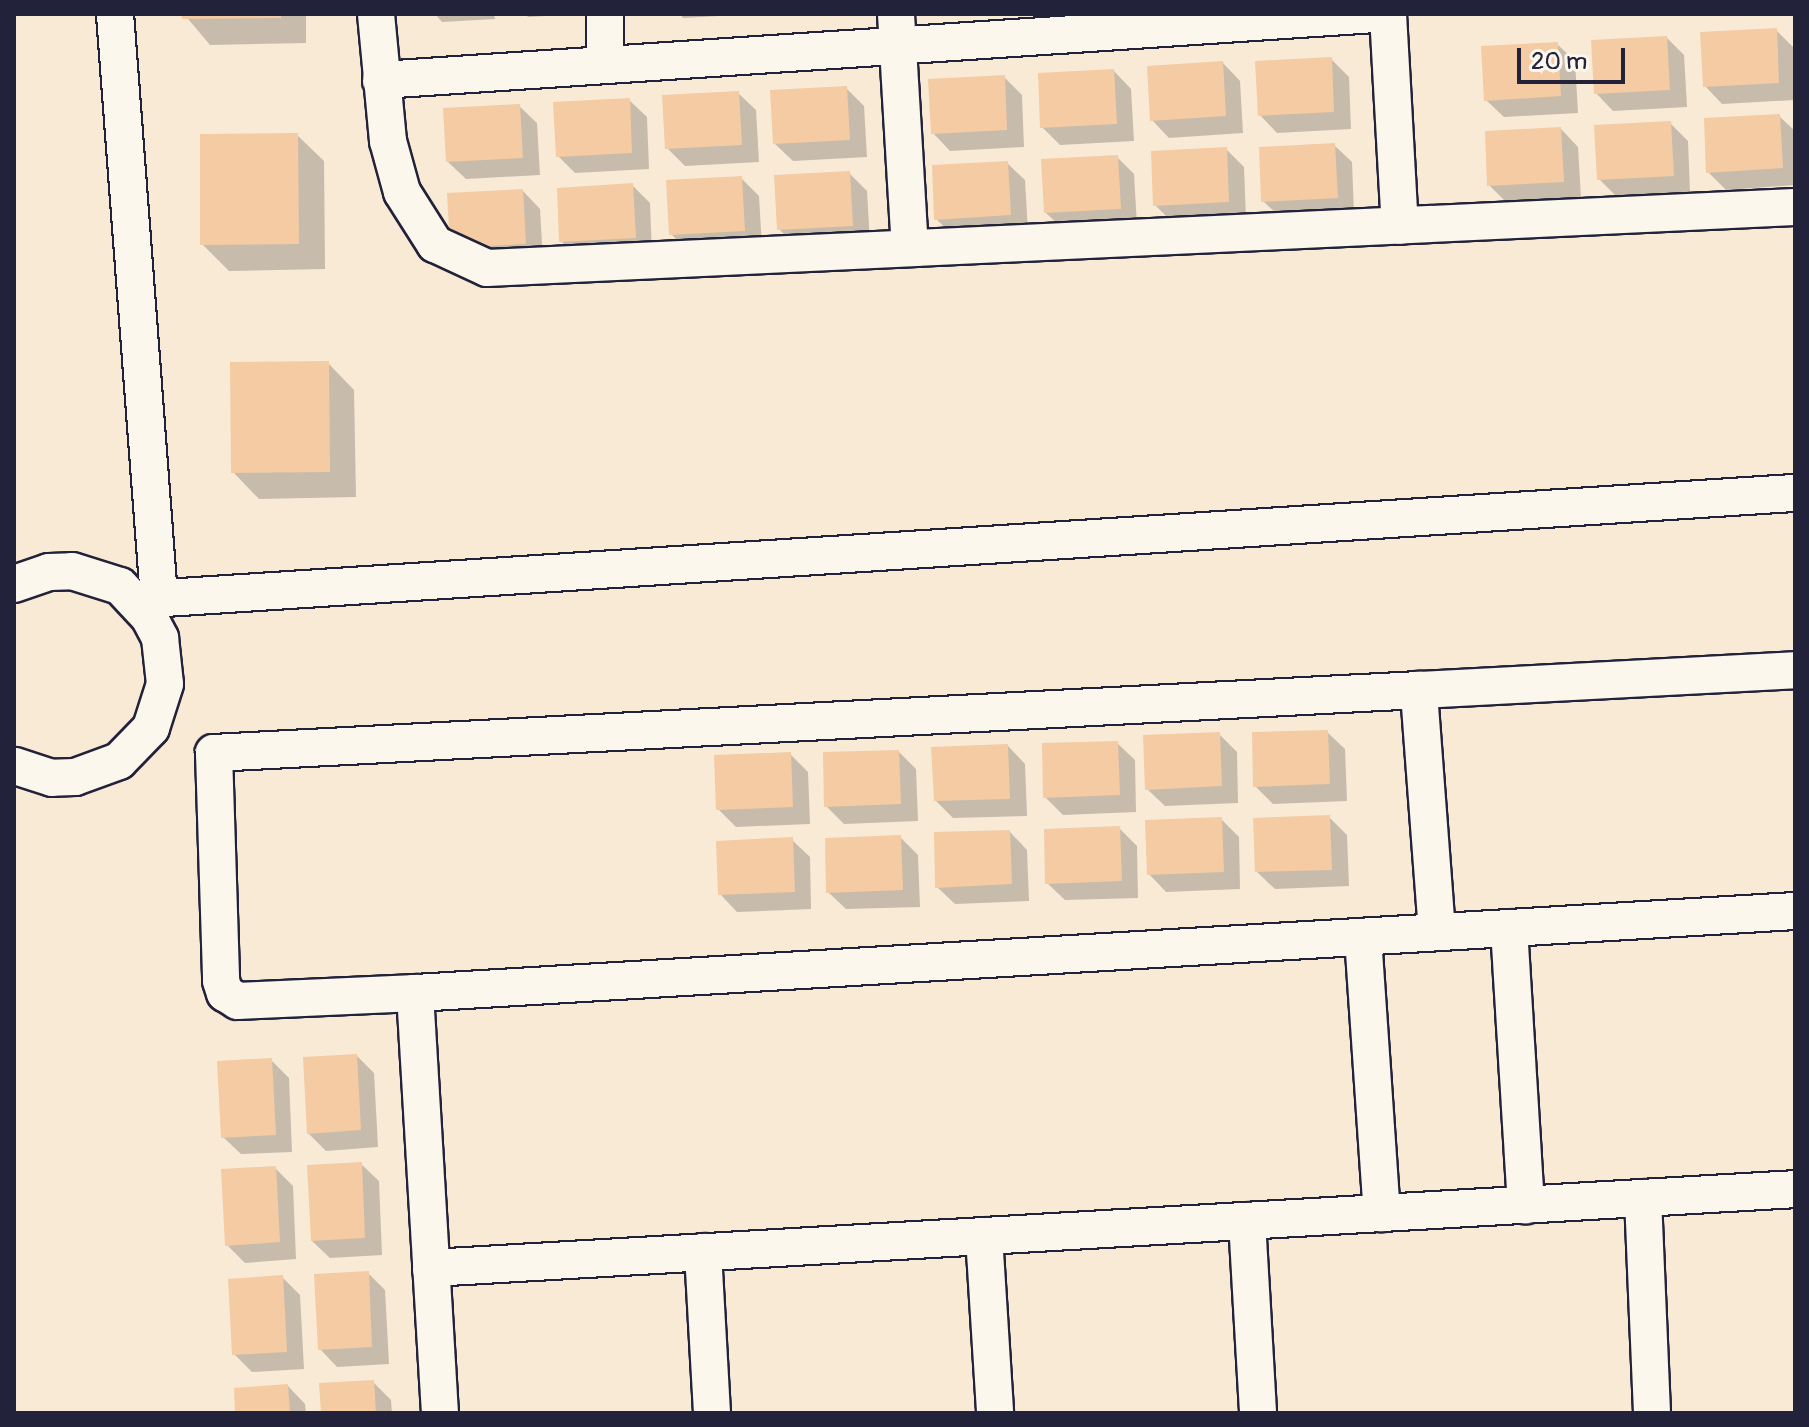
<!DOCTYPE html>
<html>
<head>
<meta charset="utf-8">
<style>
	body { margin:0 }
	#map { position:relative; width:1809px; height:1427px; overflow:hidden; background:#f9ead6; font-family:Pangolin,sans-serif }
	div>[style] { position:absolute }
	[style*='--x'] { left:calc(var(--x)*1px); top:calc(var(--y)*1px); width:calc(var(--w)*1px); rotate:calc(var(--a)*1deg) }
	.shadow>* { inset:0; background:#0003 }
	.building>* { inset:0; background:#f4cba3 }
	.roads { filter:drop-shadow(2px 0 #22223b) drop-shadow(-2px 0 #22223b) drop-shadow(0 2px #22223b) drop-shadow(0 -2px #22223b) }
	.minor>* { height:36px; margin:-18px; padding:0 18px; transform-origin:18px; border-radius:18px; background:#fbf7ec }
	span { translate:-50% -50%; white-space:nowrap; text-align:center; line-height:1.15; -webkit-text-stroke:6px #fbf7ec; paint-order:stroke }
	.frame { position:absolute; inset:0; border:16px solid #22223b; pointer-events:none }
	.scale { position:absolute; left:1517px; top:48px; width:108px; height:36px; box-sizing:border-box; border:4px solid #22223b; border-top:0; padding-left:10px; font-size:24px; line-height:28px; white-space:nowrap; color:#22223b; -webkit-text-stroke:6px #fbf7ec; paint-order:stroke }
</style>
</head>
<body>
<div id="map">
	<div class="shadow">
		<i style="clip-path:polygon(184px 14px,306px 14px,306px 43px,210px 45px)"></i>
		<i style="clip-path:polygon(435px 14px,494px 14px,495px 19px,442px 22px)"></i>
		<i style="clip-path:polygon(525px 14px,580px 14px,528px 17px)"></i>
		<i style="clip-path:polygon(680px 14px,755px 14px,683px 18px)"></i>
		<i style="clip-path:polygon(1776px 30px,1794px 48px,1795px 100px,1722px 104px,1705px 86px)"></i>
		<i style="clip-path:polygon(1667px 38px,1684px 55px,1687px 107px,1613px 111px,1596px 93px)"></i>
		<i style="clip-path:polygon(1557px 44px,1575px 61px,1578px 113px,1504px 117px,1486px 100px)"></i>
		<i style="clip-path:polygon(1331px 59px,1349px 77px,1351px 129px,1277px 133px,1260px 115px)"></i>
		<i style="clip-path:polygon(1223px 63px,1240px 81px,1243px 133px,1169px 138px,1152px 120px)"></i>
		<i style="clip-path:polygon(1114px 71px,1131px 89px,1134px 141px,1060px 145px,1042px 127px)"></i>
		<i style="clip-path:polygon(1004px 77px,1022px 95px,1024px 147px,950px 151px,933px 133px)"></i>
		<i style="clip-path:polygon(846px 88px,864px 106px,867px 157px,793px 161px,775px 144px)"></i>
		<i style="clip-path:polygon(738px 93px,756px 110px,759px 162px,685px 166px,667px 148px)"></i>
		<i style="clip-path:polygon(629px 100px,647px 117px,649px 169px,575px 173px,558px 156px)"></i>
		<i style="clip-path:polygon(519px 106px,537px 123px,540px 175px,466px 179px,448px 162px)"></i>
		<i style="clip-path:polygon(1779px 116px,1795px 131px,1795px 185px,1726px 190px,1708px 172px)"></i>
		<i style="clip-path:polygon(1670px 123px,1688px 141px,1690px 193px,1617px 197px,1599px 179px)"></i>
		<i style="clip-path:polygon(1561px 129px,1578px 147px,1581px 198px,1507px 203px,1489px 185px)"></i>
		<i style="clip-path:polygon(297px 135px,324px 161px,325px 269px,229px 271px,202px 244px)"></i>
		<i style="clip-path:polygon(1334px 145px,1352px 162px,1354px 214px,1281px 218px,1263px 201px)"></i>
		<i style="clip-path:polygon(1226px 149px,1244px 167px,1246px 219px,1173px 223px,1155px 205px)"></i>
		<i style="clip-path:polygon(1117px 157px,1134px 174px,1137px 226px,1064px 230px,1046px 213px)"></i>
		<i style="clip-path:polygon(1007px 163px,1025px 180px,1028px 232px,954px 236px,936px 219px)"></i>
		<i style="clip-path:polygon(849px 173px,867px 191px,870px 243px,796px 247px,779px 229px)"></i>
		<i style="clip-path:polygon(741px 178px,759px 196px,762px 247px,688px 251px,671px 234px)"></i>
		<i style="clip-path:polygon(632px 185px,650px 203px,652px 255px,579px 259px,561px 241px)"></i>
		<i style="clip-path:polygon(523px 191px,540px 209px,543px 261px,469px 265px)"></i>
		<i style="clip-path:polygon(328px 363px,354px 390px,356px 497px,259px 499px,233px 472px)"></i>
		<i style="clip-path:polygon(1327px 732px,1345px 749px,1347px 801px,1273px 804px,1255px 786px)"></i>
		<i style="clip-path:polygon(1219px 734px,1237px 752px,1238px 803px,1165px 806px,1147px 789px)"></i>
		<i style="clip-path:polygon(1117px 743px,1135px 760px,1136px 812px,1063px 815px,1045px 797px)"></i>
		<i style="clip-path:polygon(1008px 746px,1025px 764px,1027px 816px,953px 818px,936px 801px)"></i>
		<i style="clip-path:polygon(899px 752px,916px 769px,918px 821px,844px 824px,826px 806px)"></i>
		<i style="clip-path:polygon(790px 754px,808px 772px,810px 824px,736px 827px,718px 809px)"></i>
		<i style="clip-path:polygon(1329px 817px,1347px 835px,1349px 886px,1275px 889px,1257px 872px)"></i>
		<i style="clip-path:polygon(1221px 819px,1239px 837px,1240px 889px,1166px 892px,1149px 874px)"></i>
		<i style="clip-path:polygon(1119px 828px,1137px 846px,1138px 898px,1065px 900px,1047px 883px)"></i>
		<i style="clip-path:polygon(1010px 832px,1027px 850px,1029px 901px,955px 904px,937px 887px)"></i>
		<i style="clip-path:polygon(900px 837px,918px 855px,920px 907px,846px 909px,828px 892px)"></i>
		<i style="clip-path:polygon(792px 840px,810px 857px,811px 909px,737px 912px,720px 894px)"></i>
		<i style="clip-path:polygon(357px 1056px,374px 1073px,378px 1147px,326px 1151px,308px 1133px)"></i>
		<i style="clip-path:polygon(271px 1060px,289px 1078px,292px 1152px,241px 1154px,223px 1137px)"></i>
		<i style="clip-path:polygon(361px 1164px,379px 1181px,382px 1255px,330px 1258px,312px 1241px)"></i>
		<i style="clip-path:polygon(275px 1168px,293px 1186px,296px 1259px,245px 1263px,227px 1245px)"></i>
		<i style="clip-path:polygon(368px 1273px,385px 1290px,389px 1364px,337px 1367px,320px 1349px)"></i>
		<i style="clip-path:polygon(282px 1277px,300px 1295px,304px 1369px,252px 1372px,234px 1354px)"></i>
		<i style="clip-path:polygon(373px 1382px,391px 1400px,392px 1413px,323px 1413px)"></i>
		<i style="clip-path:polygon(288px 1386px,305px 1404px,306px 1413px,237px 1413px)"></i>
	</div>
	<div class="building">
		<i style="clip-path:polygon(181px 14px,281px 14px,281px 18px,182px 19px)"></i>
		<i style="clip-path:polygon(1777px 28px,1779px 83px,1703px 87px,1700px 32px)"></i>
		<i style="clip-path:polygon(1667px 36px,1670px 90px,1594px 94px,1591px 40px)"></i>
		<i style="clip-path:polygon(1558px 42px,1561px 96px,1484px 101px,1481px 46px)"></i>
		<i style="clip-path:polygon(1332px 57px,1334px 112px,1258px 116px,1255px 61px)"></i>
		<i style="clip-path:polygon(1223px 61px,1226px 116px,1150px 121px,1147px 66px)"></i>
		<i style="clip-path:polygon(1114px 69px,1117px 124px,1040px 128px,1038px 73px)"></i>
		<i style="clip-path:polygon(1005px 75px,1007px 130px,931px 134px,928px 79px)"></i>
		<i style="clip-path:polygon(847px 86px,850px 140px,773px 144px,770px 90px)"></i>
		<i style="clip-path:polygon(739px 91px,742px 145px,665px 149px,662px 95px)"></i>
		<i style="clip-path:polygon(630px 98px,632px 153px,556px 157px,553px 102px)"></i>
		<i style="clip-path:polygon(520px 104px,523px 158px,446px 162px,443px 108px)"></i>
		<i style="clip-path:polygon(1780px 114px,1783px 168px,1706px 173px,1704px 118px)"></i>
		<i style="clip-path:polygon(1671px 121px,1674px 176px,1597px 180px,1594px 125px)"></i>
		<i style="clip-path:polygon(1561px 127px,1564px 182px,1487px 186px,1485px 131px)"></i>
		<i style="clip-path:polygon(298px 133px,299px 244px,200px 245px,200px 134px)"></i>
		<i style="clip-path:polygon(1335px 143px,1338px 198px,1261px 202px,1259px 147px)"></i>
		<i style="clip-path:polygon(1227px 147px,1229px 202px,1153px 206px,1151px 151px)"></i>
		<i style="clip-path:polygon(1118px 155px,1121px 209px,1044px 213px,1041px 159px)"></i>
		<i style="clip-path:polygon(1008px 161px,1011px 215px,934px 220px,932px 165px)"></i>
		<i style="clip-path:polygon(850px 171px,853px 226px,777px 230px,774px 175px)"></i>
		<i style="clip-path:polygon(742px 176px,745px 231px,669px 235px,666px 180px)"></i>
		<i style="clip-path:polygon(633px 183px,636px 238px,559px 242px,557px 188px)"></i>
		<i style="clip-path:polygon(523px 189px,526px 244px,450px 248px,447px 193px)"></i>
		<i style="clip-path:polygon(329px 361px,330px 472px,231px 473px,230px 362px)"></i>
		<i style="clip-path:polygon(1328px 730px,1330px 784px,1253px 787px,1252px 732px)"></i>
		<i style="clip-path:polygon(1220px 732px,1222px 786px,1145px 790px,1143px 735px)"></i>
		<i style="clip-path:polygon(1118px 741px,1120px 795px,1043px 798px,1042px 743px)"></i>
		<i style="clip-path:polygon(1008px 744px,1010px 799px,934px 801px,931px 747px)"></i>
		<i style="clip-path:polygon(899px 750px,901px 804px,824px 807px,823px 752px)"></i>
		<i style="clip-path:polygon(791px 752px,793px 807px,716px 810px,714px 755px)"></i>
		<i style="clip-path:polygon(1330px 815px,1332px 870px,1255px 872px,1253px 818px)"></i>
		<i style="clip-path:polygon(1222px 817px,1224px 872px,1147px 875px,1145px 820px)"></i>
		<i style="clip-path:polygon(1120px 826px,1122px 881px,1045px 884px,1044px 829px)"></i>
		<i style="clip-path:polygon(1010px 830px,1012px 884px,935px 888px,934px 832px)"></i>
		<i style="clip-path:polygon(901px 835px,903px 890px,826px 893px,825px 838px)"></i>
		<i style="clip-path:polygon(793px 837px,795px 892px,718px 895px,716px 841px)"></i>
		<i style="clip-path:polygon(357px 1054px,361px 1130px,307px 1134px,303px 1057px)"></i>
		<i style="clip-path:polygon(272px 1058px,276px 1135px,221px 1138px,217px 1061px)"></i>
		<i style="clip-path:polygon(362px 1162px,365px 1238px,311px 1241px,307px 1165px)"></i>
		<i style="clip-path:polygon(276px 1166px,280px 1242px,225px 1246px,221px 1169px)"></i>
		<i style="clip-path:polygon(369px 1271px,372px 1347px,318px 1350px,314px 1274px)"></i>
		<i style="clip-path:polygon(283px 1275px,287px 1352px,232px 1355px,228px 1279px)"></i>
		<i style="clip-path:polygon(374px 1380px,376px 1413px,321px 1413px,319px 1383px)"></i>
		<i style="clip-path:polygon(288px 1384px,290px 1413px,235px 1413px,234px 1388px)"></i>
	</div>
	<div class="roads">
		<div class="minor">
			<i style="--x:115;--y:14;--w:586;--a:85.69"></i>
			<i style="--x:376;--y:14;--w:128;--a:84.6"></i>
			<i style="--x:388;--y:141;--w:53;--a:74.6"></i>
			<i style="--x:402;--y:192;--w:62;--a:57.6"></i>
			<i style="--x:435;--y:244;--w:57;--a:24.8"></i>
			<i style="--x:487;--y:268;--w:1309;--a:-2.67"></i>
			<i style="--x:605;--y:14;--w:51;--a:90"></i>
			<i style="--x:896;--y:14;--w:234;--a:86.6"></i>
			<i style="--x:1388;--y:14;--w:212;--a:86.8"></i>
			<i style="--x:381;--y:80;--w:995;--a:-3.8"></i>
			<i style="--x:14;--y:584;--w:37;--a:-19"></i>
			<i style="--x:49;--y:572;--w:23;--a:-2"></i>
			<i style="--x:72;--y:571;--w:50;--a:17.4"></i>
			<i style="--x:120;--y:586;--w:42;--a:46.9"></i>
			<i style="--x:149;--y:617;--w:24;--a:62"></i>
			<i style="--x:160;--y:638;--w:46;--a:83.8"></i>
			<i style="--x:165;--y:684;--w:46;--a:107.7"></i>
			<i style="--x:151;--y:728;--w:46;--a:134.1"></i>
			<i style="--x:119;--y:761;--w:47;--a:160"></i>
			<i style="--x:75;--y:777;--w:23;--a:178"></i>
			<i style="--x:52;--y:778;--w:40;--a:-162"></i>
			<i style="--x:134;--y:600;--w:1664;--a:-3.69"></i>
			<i style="--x:1419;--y:690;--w:377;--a:-3"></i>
			<i style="--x:1509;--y:928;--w:278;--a:86.5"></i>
			<i style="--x:1437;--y:932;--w:243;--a:-94.3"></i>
			<i style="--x:1419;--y:690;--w:1207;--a:177.01"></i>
			<i style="--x:214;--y:753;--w:228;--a:88.2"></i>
			<i style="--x:221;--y:981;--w:13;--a:72"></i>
			<i style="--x:225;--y:993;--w:15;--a:32"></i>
			<i style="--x:238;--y:1001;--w:177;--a:-2.6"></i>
			<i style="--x:415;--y:993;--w:1382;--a:-3.4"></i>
			<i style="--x:1363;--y:937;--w:277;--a:86.1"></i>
			<i style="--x:415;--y:993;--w:421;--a:86.6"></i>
			<i style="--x:1643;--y:1198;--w:215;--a:87.6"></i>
			<i style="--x:1247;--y:1221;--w:192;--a:86.7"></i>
			<i style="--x:984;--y:1236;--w:177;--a:86.4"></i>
			<i style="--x:703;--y:1252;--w:161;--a:86.8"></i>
			<i style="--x:431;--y:1268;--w:1366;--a:-3.31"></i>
		</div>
	</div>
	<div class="frame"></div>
	<div class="scale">20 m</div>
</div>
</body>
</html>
